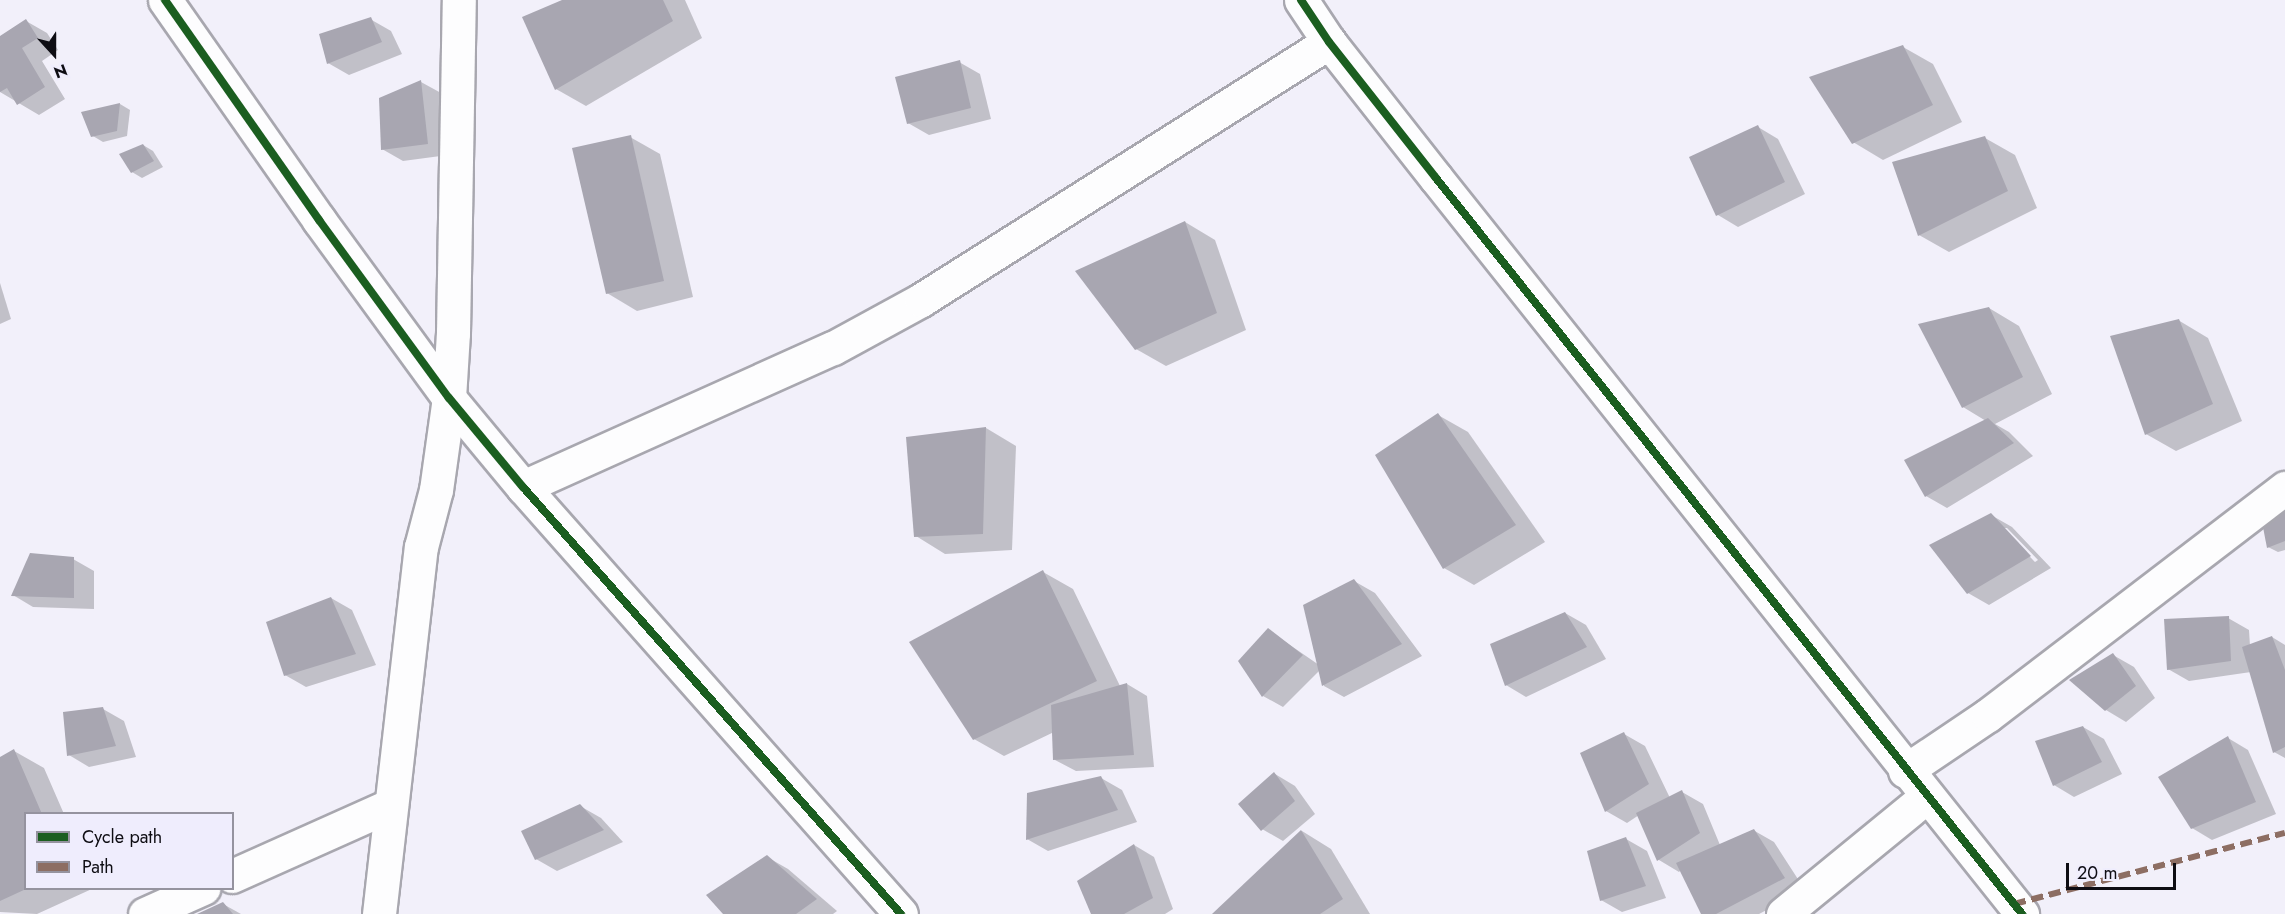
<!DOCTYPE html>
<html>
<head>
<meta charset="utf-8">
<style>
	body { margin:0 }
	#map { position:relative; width:2285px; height:914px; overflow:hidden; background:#f2f0fa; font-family:Jost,sans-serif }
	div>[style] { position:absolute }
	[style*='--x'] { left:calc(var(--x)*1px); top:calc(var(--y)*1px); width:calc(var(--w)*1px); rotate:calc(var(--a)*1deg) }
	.shadow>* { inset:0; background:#0003 }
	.building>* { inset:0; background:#a8a6b1 }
	.roads { filter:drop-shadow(2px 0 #a8a7af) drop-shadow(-2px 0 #a8a7af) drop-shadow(0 2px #a8a7af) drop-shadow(0 -2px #a8a7af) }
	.street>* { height:33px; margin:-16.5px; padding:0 16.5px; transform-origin:16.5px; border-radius:16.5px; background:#fdfdfe }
	.quiet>* { height:6px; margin-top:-3px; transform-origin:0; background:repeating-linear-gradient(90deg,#8d6e63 0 12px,transparent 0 18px) }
	.cycleway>* { height:8px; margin:-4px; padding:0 4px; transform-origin:4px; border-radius:4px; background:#1b5e20 }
	span { translate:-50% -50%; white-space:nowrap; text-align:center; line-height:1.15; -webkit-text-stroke:4.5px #efedfd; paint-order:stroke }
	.legend { position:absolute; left:24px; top:812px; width:210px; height:78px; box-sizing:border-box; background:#efedfd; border:2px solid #95939f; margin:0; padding:8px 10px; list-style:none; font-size:18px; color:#0e0d13 }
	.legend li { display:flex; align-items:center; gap:12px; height:30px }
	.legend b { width:30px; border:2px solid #95939f }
	.north { position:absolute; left:24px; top:24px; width:60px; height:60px; -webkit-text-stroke:4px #efedfd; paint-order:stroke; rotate:159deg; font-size:16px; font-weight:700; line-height:24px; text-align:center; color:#0e0d13 }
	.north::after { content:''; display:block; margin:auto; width:21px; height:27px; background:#0e0d13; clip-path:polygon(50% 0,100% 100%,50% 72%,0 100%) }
	.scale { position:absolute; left:2066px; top:863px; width:110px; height:27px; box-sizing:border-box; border:3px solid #0e0d13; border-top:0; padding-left:8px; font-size:18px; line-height:21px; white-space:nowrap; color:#0e0d13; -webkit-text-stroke:4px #efedfd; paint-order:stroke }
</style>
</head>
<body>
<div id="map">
	<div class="shadow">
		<i style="clip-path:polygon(566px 0,685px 0,702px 38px,586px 106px,556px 89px)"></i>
		<i style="clip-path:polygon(370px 19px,391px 31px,402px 54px,349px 75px,328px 63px)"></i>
		<i style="clip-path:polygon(26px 21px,47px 33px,58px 50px,42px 61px,65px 99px,39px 115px,0 92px,0 37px)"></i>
		<i style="clip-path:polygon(1903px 47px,1933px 64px,1962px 122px,1883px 160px,1853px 142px)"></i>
		<i style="clip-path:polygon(959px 62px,980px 74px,991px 119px,929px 135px,908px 123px)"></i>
		<i style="clip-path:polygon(421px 82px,441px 93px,448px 155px,403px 161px,382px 149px)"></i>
		<i style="clip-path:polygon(120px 104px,130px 110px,127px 136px,103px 142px,93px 136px,83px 113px)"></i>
		<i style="clip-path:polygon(1758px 127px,1778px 139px,1805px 194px,1738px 227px,1718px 215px,1691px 157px)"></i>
		<i style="clip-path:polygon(630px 137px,660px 154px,693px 297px,637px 311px,607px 293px)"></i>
		<i style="clip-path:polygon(1985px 138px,2015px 155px,2037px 208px,1949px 252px,1919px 235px)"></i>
		<i style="clip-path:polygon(143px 145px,153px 151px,163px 167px,142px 178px,132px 172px)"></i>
		<i style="clip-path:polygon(1185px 222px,1215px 240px,1246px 330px,1166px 366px,1136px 349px)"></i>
		<i style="clip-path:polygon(0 283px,11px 319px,0 324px)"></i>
		<i style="clip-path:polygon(1989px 308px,2019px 326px,2052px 394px,1995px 424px,2009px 432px,2033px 456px,1947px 508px,1926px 496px,1986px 421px,1963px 407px)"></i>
		<i style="clip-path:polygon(2178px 320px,2208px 338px,2242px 421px,2176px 451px,2146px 434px)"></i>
		<i style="clip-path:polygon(1438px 415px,1468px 432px,1545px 542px,1474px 585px,1444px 568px)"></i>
		<i style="clip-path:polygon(986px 428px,1016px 446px,1012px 550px,945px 554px,916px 536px,908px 438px)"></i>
		<i style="clip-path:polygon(2285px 514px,2285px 550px,2278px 552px,2268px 547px)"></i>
		<i style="clip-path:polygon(evenodd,1991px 515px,2012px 527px,2051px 568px,1989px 605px,1968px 593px,1991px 515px,2002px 528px,2007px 528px,2038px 560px,2035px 562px,2002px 528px)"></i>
		<i style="clip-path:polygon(73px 559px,94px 571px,94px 609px,33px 607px,13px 595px)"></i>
		<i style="clip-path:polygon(1043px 572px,1073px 589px,1120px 686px,1127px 684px,1147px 696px,1154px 767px,1076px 771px,1055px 760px,1054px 732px,1004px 756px,974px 739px)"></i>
		<i style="clip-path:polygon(1354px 581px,1375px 593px,1422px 656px,1344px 697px,1324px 686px,1320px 670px,1283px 707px,1263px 696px,1268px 630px,1319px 665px)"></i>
		<i style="clip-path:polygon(331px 598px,352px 610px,376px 665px,306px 687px,285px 675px)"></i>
		<i style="clip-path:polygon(1565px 613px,1586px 625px,1606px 659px,1526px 697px,1506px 685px)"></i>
		<i style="clip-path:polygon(2228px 618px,2249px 630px,2250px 646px,2272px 637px,2285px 645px,2285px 758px,2274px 752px,2251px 672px,2189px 681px,2168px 669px)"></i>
		<i style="clip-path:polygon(2113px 655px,2134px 667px,2155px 698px,2126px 722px,2106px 710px)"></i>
		<i style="clip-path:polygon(103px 709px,124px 721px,136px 757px,89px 767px,69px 755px)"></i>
		<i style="clip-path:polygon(2083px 727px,2104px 739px,2122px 774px,2074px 797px,2054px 785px)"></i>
		<i style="clip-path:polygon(1624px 734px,1645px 746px,1670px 798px,1682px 792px,1703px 804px,1720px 845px,1753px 830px,1774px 842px,1805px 890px,1759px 914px,1703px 914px,1681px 870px,1679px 872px,1659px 860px,1639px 815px,1627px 823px,1606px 811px)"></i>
		<i style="clip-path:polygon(2228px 738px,2248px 750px,2276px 814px,2212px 840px,2192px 828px)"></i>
		<i style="clip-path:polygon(14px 751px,44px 768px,64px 814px,26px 814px,26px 888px,94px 888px,37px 914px,0 912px,0 759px)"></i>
		<i style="clip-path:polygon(1275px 774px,1295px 786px,1315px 814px,1283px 841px,1262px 829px)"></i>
		<i style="clip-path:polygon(1101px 778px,1122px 790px,1137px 822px,1048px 851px,1027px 839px)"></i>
		<i style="clip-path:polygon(580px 806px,601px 818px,623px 842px,557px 871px,536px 859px)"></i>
		<i style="clip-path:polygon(1302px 831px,1331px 849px,1370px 914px,1215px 914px)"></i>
		<i style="clip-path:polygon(1626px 839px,1647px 851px,1666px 898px,1622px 912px,1601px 900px)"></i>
		<i style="clip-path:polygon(1134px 845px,1154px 857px,1173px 909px,1165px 914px,1092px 914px)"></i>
		<i style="clip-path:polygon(767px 857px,788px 869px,837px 911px,833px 914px,725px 914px)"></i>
		<i style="clip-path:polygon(223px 904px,241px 914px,200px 914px)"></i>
	</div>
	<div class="building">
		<i style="clip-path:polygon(562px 0,663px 0,673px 21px,555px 90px,522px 17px)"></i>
		<i style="clip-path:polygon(371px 17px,382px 42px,327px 64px,319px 34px)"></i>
		<i style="clip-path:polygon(26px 19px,38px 38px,22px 48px,45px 87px,17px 105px,7px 88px,0 92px,0 36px)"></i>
		<i style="clip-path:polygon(1903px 45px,1933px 105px,1852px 144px,1809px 77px)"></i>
		<i style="clip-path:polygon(960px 60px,971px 108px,907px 124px,895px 77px)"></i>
		<i style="clip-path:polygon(421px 80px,428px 144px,381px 150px,379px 98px)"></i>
		<i style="clip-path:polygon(120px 103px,117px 131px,91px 137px,81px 112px)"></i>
		<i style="clip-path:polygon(1758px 125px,1785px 182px,1716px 216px,1689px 157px)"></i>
		<i style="clip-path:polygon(631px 135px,664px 281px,606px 294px,572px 148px)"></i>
		<i style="clip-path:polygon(1985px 136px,2008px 191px,1918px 236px,1892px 162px)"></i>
		<i style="clip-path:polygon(143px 144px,154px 161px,131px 173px,119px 154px)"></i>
		<i style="clip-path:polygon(1185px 221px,1217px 313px,1135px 350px,1075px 271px)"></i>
		<i style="clip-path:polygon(1989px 307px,2023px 377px,1962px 408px,1918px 324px)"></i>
		<i style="clip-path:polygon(2179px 319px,2213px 404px,2145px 435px,2110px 336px)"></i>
		<i style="clip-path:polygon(1438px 413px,1516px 525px,1443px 569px,1375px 455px)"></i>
		<i style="clip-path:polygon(1988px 418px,2014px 443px,1925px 497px,1904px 460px)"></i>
		<i style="clip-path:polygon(986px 427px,983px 534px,914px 537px,906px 437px)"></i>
		<i style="clip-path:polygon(2285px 512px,2285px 541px,2267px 548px,2262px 522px)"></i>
		<i style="clip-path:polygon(1991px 513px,2031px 556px,1967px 594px,1929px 545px)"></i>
		<i style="clip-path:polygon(30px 553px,74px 557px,74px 598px,11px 596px)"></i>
		<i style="clip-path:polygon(1043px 570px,1097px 681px,973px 740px,909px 642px)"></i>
		<i style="clip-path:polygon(1354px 579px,1402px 644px,1322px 686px,1303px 605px)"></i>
		<i style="clip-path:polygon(331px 597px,356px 654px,284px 676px,266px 622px)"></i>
		<i style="clip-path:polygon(1565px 612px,1587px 647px,1505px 686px,1490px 644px)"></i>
		<i style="clip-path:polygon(2229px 616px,2231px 661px,2167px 670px,2164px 619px)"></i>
		<i style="clip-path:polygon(1268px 628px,1303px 655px,1262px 697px,1238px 661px)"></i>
		<i style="clip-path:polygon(2272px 636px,2285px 670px,2285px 747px,2273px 753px,2242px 647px)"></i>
		<i style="clip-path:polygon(2113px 653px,2136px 686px,2105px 711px,2069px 680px)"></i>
		<i style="clip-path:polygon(1127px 683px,1134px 755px,1053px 760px,1051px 705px)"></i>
		<i style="clip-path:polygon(103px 707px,116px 746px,67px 756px,63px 712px)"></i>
		<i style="clip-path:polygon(2083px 726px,2102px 762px,2053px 786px,2035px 741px)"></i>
		<i style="clip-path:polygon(1624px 732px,1649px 784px,1605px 812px,1580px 753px)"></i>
		<i style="clip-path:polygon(2228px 736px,2256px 802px,2191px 829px,2158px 777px)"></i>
		<i style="clip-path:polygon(14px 749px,42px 814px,26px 814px,26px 889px,0 901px,0 757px)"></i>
		<i style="clip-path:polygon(1274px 772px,1295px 801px,1261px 831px,1238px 804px)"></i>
		<i style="clip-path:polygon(1101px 776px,1118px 810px,1026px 840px,1027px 793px)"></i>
		<i style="clip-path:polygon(1682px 790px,1700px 833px,1657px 861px,1636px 813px)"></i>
		<i style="clip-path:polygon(580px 804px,604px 830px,535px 860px,521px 831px)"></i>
		<i style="clip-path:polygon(1754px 829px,1785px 878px,1716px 914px,1701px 914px,1676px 863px)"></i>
		<i style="clip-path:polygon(1301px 830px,1343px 899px,1320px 914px,1212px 914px)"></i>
		<i style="clip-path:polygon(1626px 837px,1646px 886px,1600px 901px,1587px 851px)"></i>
		<i style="clip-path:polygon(1134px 844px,1153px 898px,1124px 914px,1091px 914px,1077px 881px)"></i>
		<i style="clip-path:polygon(767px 855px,817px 899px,796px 914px,723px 914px,706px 895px)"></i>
		<i style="clip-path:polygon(223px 902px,233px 914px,197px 914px)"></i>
	</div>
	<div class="roads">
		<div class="street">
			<i style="--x:165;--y:0;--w:269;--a:55"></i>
			<i style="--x:319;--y:220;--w:220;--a:53.9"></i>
			<i style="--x:449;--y:398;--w:116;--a:50.3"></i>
			<i style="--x:523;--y:487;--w:570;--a:48.48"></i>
			<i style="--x:1301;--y:0;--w:50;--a:56.3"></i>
			<i style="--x:1329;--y:42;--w:173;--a:51.8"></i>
			<i style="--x:1436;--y:178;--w:941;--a:51.47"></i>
			<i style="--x:523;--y:487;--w:340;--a:-24.2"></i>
			<i style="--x:833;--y:348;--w:100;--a:-28.6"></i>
			<i style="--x:921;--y:300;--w:483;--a:-32.3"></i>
			<i style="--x:1905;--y:771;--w:100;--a:-34"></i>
			<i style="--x:1988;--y:715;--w:374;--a:-37.4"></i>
			<i style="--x:232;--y:876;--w:174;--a:-24.1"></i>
			<i style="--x:145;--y:914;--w:64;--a:-24.1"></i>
			<i style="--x:379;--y:914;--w:369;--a:-83.5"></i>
			<i style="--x:421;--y:547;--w:59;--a:-75.3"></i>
			<i style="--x:436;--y:490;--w:93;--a:-82"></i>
			<i style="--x:449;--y:398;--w:65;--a:-86.5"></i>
			<i style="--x:453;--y:333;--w:333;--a:-89"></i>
			<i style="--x:1783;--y:914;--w:185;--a:-39.3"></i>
		</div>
	</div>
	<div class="quiet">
		<i style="--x:2014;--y:904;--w:280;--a:-14.7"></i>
	</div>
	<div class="cycleway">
		<i style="--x:165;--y:0;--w:269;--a:55"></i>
		<i style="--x:319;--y:220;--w:220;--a:53.9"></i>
		<i style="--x:449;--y:398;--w:116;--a:50.3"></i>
		<i style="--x:523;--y:487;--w:570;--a:48.48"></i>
		<i style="--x:1301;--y:0;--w:50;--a:56.3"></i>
		<i style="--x:1329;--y:42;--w:173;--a:51.8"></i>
		<i style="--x:1436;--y:178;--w:941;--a:51.47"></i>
	</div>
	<ul class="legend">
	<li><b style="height:8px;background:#1b5e20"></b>Cycle path</li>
	<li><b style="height:8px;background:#8d6e63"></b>Path</li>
	</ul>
	<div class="north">N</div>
	<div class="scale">20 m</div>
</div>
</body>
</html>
